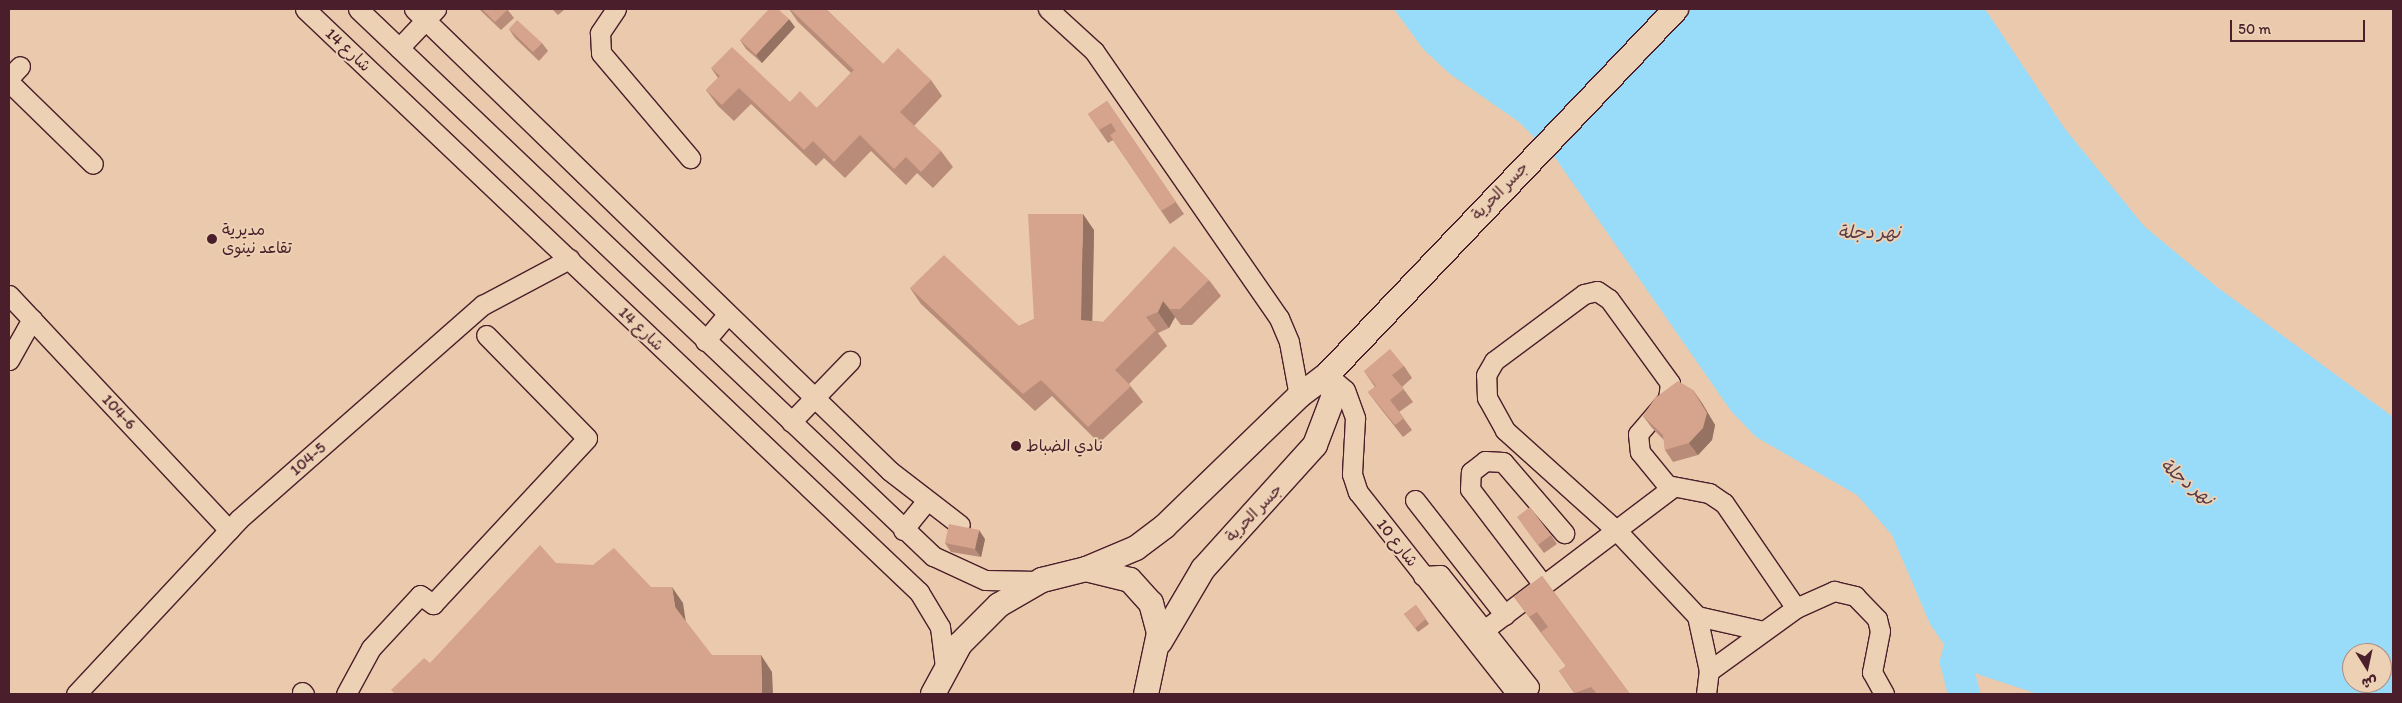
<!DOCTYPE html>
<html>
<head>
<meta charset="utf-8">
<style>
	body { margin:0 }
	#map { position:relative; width:2402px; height:703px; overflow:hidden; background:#eac9ad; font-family:Itim,"Playpen Sans Arabic",sans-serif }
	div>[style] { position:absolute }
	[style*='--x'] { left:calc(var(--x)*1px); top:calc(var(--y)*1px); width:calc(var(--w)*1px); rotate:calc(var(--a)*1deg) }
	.water>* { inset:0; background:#98dcfa }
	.river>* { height:32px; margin:-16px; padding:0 16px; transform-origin:16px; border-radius:16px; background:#98dcfa }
	.roads { filter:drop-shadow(1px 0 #4a1f2b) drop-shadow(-1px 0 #4a1f2b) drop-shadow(0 1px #4a1f2b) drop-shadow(0 -1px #4a1f2b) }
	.minor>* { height:19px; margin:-9.5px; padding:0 9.5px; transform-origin:9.5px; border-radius:9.5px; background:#edd1b4 }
	.major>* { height:24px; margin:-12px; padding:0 12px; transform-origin:12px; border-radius:12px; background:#edd1b4 }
	.wall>* { inset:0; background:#b88c78 }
	.shaded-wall>* { inset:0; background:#967262 }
	.building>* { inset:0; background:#d6a38c }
	.dots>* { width:14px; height:14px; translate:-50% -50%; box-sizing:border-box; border:2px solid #edd1b4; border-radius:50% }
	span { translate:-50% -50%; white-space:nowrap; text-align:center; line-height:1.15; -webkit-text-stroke:4px #edd1b4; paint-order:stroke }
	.street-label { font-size:16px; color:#4a1f2b }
	.poi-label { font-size:16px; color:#4a1f2b }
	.left { translate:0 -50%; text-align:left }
	.water-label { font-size:18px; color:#563b4a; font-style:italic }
	.frame { position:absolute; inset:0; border:10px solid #4a1f2b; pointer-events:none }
	.north { position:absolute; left:2342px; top:643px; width:50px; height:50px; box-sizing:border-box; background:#edd1b4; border:1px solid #ac8a7d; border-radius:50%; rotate:170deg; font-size:14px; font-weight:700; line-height:20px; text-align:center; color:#4a1f2b }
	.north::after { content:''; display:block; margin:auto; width:18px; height:22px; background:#4a1f2b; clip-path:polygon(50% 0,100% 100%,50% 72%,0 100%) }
	.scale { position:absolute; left:2230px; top:20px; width:135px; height:22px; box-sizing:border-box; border:2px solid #4a1f2b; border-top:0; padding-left:6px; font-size:15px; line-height:18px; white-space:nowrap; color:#4a1f2b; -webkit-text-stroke:4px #edd1b4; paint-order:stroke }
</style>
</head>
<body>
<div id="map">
	<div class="water">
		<i style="clip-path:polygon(evenodd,1394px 9px,1985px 9px,2065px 129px,2144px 226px,2217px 287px,2393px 417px,2393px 694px,2038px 694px,1980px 675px,1956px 662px,1930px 624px,1892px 535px,1857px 495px,1756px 437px,1731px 411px,1556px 159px,1519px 122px,1450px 74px,1423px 49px,1394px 9px,2352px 653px,2382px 653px,2382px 683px,2352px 683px,2352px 653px)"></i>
	</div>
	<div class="river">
		<i style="--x:1964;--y:694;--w:33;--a:-104"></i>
		<i style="--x:1956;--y:662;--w:44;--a:-75.7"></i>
	</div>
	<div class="roads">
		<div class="minor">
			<i style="--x:305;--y:9;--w:847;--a:43.52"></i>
			<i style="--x:919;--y:592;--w:41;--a:59"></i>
			<i style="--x:940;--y:627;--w:40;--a:82.9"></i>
			<i style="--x:358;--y:9;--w:794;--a:43.57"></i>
			<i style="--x:933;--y:556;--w:57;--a:24.8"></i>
			<i style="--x:985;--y:580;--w:53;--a:1.1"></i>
			<i style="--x:414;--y:9;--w:663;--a:44.14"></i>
			<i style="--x:890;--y:471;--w:88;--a:37.6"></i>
			<i style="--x:616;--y:9;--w:29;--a:124"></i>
			<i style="--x:600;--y:33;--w:20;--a:87"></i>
			<i style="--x:601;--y:53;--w:138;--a:49.7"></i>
			<i style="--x:1048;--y:9;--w:62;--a:42.4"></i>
			<i style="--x:1094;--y:51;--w:325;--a:55.3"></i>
			<i style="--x:1279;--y:318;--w:26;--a:67"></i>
			<i style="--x:1289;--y:342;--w:55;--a:79.5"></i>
			<i style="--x:399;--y:48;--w:54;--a:-46.5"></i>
			<i style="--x:9;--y:78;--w:16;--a:-47"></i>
			<i style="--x:9;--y:82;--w:117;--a:44.3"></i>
			<i style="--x:9;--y:295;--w:322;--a:46.9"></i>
			<i style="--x:705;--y:341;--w:35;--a:-50"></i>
			<i style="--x:9;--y:360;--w:47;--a:-60.7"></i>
			<i style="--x:1327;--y:375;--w:23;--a:40"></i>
			<i style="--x:1345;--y:390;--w:30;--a:70"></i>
			<i style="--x:1355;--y:418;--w:56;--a:93.1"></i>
			<i style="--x:1352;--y:474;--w:19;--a:72"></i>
			<i style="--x:1358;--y:492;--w:257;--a:51.8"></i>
			<i style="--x:791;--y:422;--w:85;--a:-46"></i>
			<i style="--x:1415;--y:500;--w:146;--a:52"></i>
			<i style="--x:903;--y:530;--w:36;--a:-51"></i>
			<i style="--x:1423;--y:576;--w:17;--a:-3"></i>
			<i style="--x:1440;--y:575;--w:143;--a:51.5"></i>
			<i style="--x:1544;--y:586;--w:122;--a:-127.3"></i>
			<i style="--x:1470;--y:489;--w:17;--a:-87"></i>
			<i style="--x:1471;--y:472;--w:18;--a:-38"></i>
			<i style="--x:1485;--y:461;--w:18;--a:3"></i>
			<i style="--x:1503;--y:462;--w:94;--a:49.3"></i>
			<i style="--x:1697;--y:616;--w:68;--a:12.8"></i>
			<i style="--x:1484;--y:630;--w:236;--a:-37.1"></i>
			<i style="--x:1709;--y:671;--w:56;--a:-102.3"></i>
			<i style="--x:1697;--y:616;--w:117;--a:-133.3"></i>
			<i style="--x:1617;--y:531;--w:151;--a:-138"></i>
			<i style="--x:1505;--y:430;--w:37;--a:-119"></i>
			<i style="--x:1487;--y:398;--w:23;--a:-92"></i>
			<i style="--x:1486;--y:375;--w:16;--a:-60"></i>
			<i style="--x:1494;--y:361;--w:112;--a:-36.7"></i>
			<i style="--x:1584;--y:294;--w:13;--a:-13"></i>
			<i style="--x:1597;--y:291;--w:14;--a:34"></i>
			<i style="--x:1609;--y:299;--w:104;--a:54"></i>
			<i style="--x:1670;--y:383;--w:16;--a:97"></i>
			<i style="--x:1668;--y:399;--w:46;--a:130.6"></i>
			<i style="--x:1638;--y:434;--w:18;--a:84"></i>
			<i style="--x:1640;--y:452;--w:43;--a:50.7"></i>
			<i style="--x:1667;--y:485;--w:43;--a:10.8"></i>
			<i style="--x:1709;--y:493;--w:18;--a:34"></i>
			<i style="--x:1724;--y:503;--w:127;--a:55.6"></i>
			<i style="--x:302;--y:692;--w:3;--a:45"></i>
			<i style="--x:76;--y:694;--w:239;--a:-47"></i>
			<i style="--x:239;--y:519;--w:325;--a:-41.3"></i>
			<i style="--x:483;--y:305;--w:98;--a:-28.1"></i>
			<i style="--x:346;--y:694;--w:52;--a:-61.5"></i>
			<i style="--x:371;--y:648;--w:72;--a:-47.2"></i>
			<i style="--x:420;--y:595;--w:16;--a:35"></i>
			<i style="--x:433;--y:604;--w:226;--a:-47.1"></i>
			<i style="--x:587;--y:438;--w:144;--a:-134.4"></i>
			<i style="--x:1706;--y:694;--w:23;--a:-83"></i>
			<i style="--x:1709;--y:671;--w:107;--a:-35.9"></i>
			<i style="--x:1796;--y:608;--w:42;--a:-24.1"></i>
			<i style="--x:1834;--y:591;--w:22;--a:13"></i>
			<i style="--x:1855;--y:596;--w:32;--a:46"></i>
			<i style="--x:1877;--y:619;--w:12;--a:76"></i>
			<i style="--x:1880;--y:631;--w:42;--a:101"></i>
			<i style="--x:1872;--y:672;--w:25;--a:61"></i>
		</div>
		<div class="major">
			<i style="--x:1086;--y:569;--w:54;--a:-22.8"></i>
			<i style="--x:1136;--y:548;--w:36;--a:-37"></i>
			<i style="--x:1165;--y:526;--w:187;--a:-44.1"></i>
			<i style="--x:1299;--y:396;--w:35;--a:-37"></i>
			<i style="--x:1327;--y:375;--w:506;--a:-46.36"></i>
			<i style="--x:1160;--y:642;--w:85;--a:-59.5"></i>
			<i style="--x:1203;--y:569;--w:167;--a:-47.9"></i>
			<i style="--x:1315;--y:445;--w:53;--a:-69.2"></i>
			<i style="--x:1334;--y:395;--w:21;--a:-109"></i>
			<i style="--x:933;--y:694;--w:57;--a:-61.6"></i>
			<i style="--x:960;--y:644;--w:55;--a:-45"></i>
			<i style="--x:999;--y:605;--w:50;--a:-30.2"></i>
			<i style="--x:1042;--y:580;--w:45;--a:-14"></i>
			<i style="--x:1086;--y:569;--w:45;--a:14"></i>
			<i style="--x:1130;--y:580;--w:31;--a:48"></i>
			<i style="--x:1151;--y:603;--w:31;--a:75"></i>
			<i style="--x:1159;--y:633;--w:62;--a:102"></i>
		</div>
	</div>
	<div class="wall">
		<i style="clip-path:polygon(479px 9px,507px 9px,514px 18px,501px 30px)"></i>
		<i style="clip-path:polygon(552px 9px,565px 9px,558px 15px)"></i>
		<i style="clip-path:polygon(789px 9px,826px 9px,883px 64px,931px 80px,942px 96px,914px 126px,941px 151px,953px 167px,933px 188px,917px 173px,906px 185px,871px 151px,845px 178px,824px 158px,816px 166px,751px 104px,734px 121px,718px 106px,706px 90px,718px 78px,711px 68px,790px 102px,817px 108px,851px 73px,798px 22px)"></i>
		<i style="clip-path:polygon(795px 27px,762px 63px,746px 49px,740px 40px)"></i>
		<i style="clip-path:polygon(509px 29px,542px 43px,548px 51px,539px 61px,515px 38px)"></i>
		<i style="clip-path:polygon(1107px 101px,1184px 214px,1170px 224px,1113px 140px,1108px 143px,1088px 114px)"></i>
		<i style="clip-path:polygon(1094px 230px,1092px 321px,1103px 322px,1209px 280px,1221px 296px,1192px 325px,1181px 325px,1175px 317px,1169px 328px,1158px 333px,1167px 346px,1129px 384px,1143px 402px,1099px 443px,1052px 396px,1035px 411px,921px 304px,910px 288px,1019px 326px,1034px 319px)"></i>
		<i style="clip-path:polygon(1404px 366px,1412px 378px,1402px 387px,1413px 402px,1399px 412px,1412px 430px,1403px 437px,1377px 404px,1368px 392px,1375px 387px,1364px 371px)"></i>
		<i style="clip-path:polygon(1702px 403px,1715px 425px,1712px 440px,1698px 455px,1673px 462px,1665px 450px,1664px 440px,1652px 428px,1643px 416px)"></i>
		<i style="clip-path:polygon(1523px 525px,1551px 535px,1557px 544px,1544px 553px)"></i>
		<i style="clip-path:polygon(985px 539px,981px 557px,951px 552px,945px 543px)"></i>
		<i style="clip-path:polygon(1542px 576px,1630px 694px,1575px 694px,1559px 671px,1566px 666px,1514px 597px)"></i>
		<i style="clip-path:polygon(1416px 605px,1429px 624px,1418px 632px,1404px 614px)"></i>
	</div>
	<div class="shaded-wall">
		<i style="clip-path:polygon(789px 19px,795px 27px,762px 63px,756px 55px)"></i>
		<i style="clip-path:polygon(1083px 214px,1094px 230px,1092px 336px,1081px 320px)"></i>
		<i style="clip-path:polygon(1163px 301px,1175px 317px,1169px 328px,1158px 312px)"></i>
		<i style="clip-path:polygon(1693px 390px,1702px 403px,1715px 425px,1712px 440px,1698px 455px,1689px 443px)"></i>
		<i style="clip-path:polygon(979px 530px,985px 539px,981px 557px,975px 549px)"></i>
		<i style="clip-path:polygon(672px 587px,683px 603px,686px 623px,675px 607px)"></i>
		<i style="clip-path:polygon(761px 655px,772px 672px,773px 694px,762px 694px)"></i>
	</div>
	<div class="building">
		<i style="clip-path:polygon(482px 9px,508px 9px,495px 22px)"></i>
		<i style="clip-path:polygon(769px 9px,778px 9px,789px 19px,756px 55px,740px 40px)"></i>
		<i style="clip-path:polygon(790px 9px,826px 9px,883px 64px,898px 48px,931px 80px,900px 112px,941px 151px,921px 172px,906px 157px,894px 169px,860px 135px,834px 162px,813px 141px,804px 150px,739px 88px,722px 105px,706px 90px,720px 76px,711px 68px,732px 47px,790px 102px,800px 91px,817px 108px,854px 70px)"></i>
		<i style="clip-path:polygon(517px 20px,542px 43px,533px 52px,509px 29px)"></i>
		<i style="clip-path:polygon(1107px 101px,1176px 202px,1161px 211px,1110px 135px,1116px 131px,1111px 123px,1099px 130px,1088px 114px)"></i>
		<i style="clip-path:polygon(1028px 214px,1083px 214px,1081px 320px,1103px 322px,1174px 246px,1209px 280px,1180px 309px,1170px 309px,1163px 301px,1158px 312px,1146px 317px,1156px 330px,1115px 370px,1131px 386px,1088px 427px,1041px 380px,1023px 394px,910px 288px,944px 255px,1019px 326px,1034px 319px)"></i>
		<i style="clip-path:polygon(1390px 349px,1404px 366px,1392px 375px,1404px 389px,1390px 400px,1404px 418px,1395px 425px,1368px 392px,1376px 386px,1364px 371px)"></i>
		<i style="clip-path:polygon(1678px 381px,1693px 390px,1707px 413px,1703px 428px,1689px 443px,1665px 450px,1663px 435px,1643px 416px,1655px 398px)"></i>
		<i style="clip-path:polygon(1530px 507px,1551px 535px,1538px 545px,1517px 517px)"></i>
		<i style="clip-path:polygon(949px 524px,979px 530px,975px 549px,945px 543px)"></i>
		<i style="clip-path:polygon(540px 545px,556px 563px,593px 565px,614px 548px,651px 587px,672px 587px,675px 607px,712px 655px,761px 655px,762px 694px,395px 694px,391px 690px,424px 658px,430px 663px)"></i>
		<i style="clip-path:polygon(1542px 576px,1629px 693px,1627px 694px,1597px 694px,1591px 687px,1575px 693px,1559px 671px,1566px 666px,1541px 632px,1548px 627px,1537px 612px,1529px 617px,1514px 597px)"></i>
		<i style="clip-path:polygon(1416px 605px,1426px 619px,1415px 628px,1404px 614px)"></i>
	</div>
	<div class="dots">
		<i style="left:212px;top:239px;background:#4a1f2b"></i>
		<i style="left:1016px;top:446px;background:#4a1f2b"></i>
	</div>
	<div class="street-label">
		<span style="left:348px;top:50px;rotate:43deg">شارع 14</span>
		<span style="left:1500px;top:191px;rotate:-46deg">جسر الحرية</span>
		<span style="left:641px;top:329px;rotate:44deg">شارع 14</span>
		<span style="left:119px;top:412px;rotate:47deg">104-6</span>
		<span style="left:308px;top:459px;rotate:-41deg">104-5</span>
		<span style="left:1254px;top:513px;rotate:-46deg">جسر الحرية</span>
		<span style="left:1397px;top:543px;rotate:52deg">شارع 10</span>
	</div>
	<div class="poi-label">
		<span class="left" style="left:222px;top:239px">مديرية<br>تقاعد نينوى</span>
		<span class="left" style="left:1026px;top:446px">نادي الضباط</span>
	</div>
	<div class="water-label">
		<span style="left:1869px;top:232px">نهر دجلة</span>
		<span style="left:2187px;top:482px;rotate:39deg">نهر دجلة</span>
	</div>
	<div class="frame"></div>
	<div class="north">ش</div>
	<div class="scale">50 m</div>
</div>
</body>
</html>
